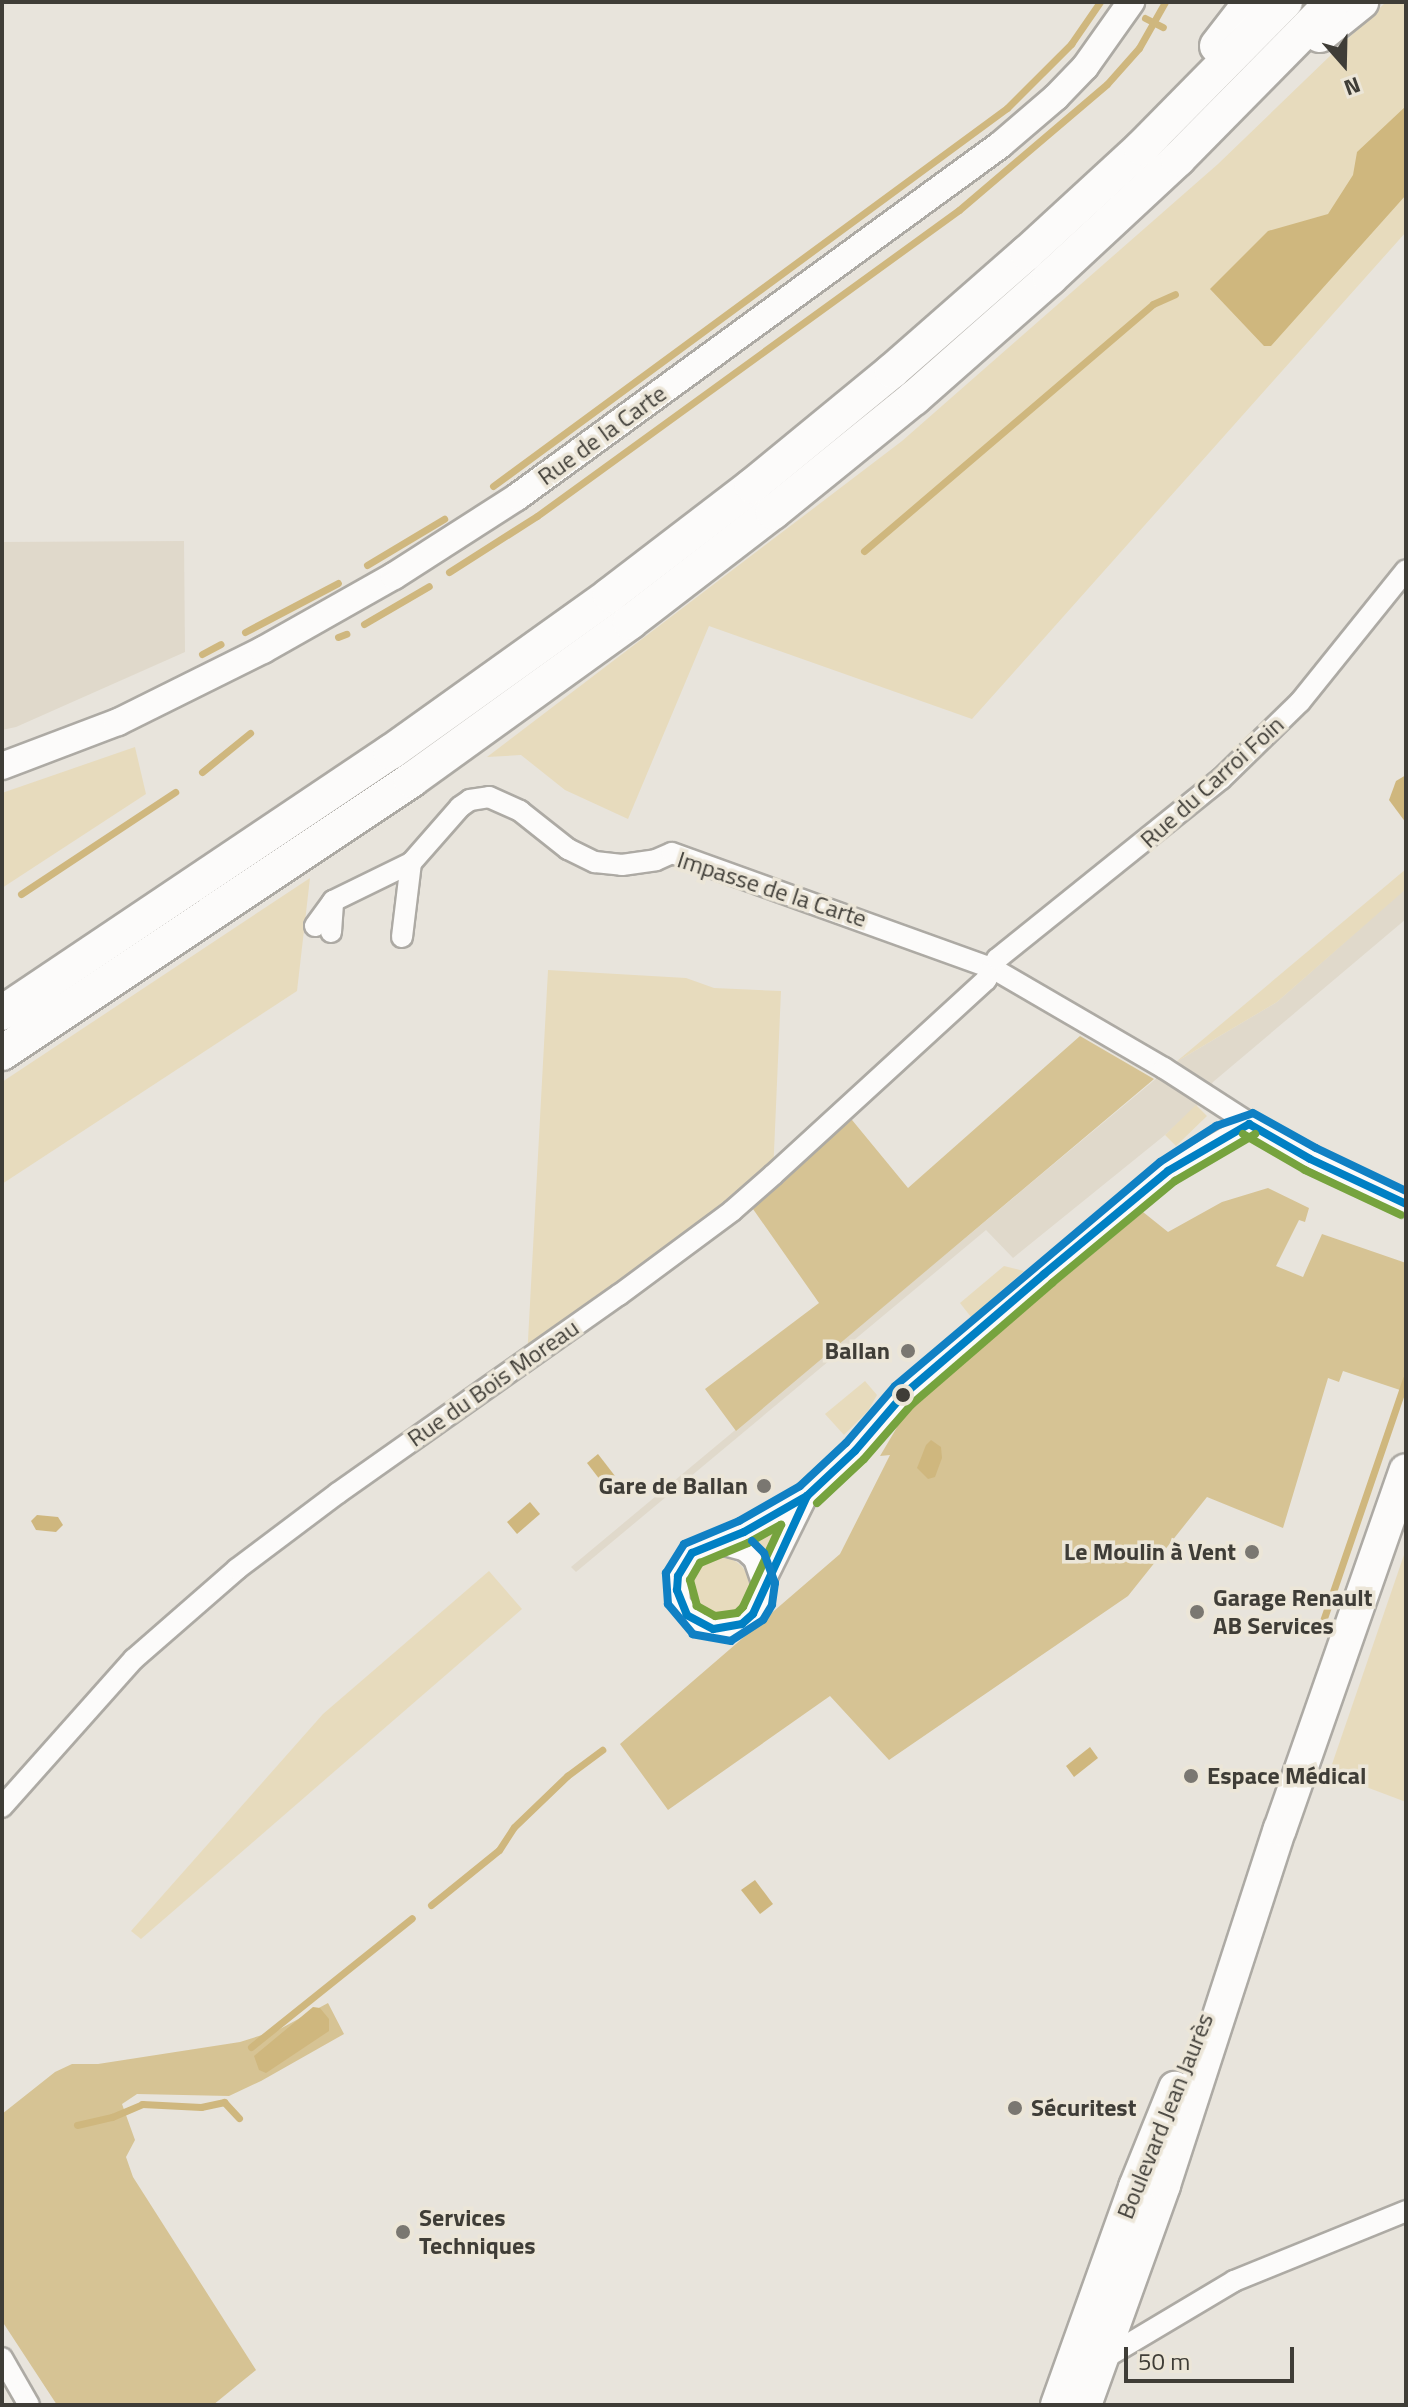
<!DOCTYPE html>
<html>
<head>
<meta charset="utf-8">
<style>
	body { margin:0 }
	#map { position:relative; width:1408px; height:2407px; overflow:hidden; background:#e8e4dc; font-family:"Titillium Web",sans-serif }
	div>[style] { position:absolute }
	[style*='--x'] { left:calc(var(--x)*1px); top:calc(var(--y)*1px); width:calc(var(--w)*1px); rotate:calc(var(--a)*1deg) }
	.built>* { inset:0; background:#e0d9cb }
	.green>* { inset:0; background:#e7dbbd }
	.round { border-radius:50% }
	.forest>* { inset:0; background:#d6c394 }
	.water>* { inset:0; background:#cfb77e }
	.stream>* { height:7px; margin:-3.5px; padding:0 3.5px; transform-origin:3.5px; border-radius:3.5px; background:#cfb77e }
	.roads { filter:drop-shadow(2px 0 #adaaa4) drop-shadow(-2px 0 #adaaa4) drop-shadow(0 2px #adaaa4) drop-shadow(0 -2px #adaaa4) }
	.minor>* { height:20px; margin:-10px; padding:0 10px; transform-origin:10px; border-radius:10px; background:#fcfbfa }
	.tertiary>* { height:26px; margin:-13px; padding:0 13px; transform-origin:13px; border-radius:13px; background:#fcfbfa }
	.primary>* { height:32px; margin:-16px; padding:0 16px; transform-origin:16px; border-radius:16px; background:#fcfbfa }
	.trunk>* { height:34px; margin:-17px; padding:0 17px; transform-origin:17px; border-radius:17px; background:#fcfbfa }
	.bus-1>* { height:8px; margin:-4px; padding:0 4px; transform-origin:4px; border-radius:4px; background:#0080c4 }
	.bus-2>* { height:8px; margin:-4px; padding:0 4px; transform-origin:4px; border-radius:4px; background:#76a33e }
	.bus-3>* { height:8px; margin:-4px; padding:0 4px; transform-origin:4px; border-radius:4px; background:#1080c4 }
	.dots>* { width:22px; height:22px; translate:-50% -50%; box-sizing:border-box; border:4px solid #ece6d8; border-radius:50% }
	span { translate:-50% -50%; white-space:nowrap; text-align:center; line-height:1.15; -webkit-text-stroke:7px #ece6d8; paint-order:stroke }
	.street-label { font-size:24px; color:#3f3d37 }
	.poi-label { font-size:24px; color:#3f3d37; font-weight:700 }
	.right { translate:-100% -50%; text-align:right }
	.left { translate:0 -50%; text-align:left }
	.frame { position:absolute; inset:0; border:4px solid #3f3d37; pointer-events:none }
	.north { position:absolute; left:1304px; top:24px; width:80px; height:80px; -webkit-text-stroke:6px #ece6d8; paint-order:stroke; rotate:160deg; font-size:22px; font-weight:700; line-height:32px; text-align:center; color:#3f3d37 }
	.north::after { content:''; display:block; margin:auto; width:28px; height:36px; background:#3f3d37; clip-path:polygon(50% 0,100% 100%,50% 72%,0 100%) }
	.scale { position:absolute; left:1124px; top:2347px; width:170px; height:36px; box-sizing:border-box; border:4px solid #3f3d37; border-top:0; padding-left:10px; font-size:24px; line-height:28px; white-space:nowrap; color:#3f3d37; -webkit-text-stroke:6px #ece6d8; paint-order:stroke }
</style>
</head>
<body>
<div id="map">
	<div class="built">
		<i style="clip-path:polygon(184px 541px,185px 652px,16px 727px,2px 730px,2px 542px)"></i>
		<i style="clip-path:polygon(1406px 888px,1406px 919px,1213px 1082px,1198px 1105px,1165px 1135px,1013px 1258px,986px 1230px,576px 1572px,571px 1567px,1176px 1062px,1277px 1002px)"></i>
	</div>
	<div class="green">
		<i style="clip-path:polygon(1386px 2px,1406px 2px,1406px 232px,972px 719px,709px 626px,628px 819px,565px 790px,521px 755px,487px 757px,902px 441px,1218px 164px)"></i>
		<i style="clip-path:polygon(135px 747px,146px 794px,2px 888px,2px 793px)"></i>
		<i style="clip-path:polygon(1406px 869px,1406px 889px,1277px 1002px,1176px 1062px)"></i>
		<i style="clip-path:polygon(310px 878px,297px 991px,2px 1184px,2px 1082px)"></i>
		<i style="clip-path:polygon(548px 970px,686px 978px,714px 988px,781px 991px,773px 1175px,527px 1359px)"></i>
		<i style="clip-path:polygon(1196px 1105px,1207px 1116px,1176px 1146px,1165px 1135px)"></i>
		<i style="clip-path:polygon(1004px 1266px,1024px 1271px,971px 1317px,960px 1303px)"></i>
		<i style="clip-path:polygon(865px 1381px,877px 1395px,868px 1411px,844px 1435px,825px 1414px)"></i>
		<i style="clip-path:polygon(790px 1513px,767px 1562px,748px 1542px)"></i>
		<i style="clip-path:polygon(1406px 1549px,1406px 1802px,1329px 1773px)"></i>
		<i class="round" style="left:690px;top:1557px;width:60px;height:60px"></i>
		<i style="clip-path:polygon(489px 1571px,522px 1609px,141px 1939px,131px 1931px,323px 1714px)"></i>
	</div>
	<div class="forest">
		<i style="clip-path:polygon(1080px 1036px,1154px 1079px,736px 1431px,705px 1389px,819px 1303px,746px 1199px,843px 1109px,908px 1188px)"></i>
		<i style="clip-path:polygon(1268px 1188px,1309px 1208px,1305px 1222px,1299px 1220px,1276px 1266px,1303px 1277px,1322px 1234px,1406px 1263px,1406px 1392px,1343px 1371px,1339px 1382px,1328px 1378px,1283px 1528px,1207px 1497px,1128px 1596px,889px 1760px,830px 1696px,668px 1810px,620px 1744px,840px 1554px,890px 1455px,880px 1456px,909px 1407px,1143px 1212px,1168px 1232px,1222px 1202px)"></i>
		<i style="clip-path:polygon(328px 2003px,344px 2034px,261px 2081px,229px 2096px,137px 2094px,122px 2104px,135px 2140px,126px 2157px,133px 2177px,256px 2370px,213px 2405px,57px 2405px,2px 2321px,2px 2114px,55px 2072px,72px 2064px,98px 2064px,240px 2042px,278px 2030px)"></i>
	</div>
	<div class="water">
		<i style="clip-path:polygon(1406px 106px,1406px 195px,1271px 346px,1264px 346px,1210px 289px,1268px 231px,1328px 214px,1353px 175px,1357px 152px)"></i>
		<i style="clip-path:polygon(1406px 775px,1406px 823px,1389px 800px,1396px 781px)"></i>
		<i style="clip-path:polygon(931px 1440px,941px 1447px,942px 1458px,935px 1477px,928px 1479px,917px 1468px,926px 1445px)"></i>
		<i style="clip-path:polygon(598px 1454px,615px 1476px,604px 1485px,587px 1463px)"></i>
		<i style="clip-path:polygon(530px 1502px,540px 1514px,517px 1534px,507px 1522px)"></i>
		<i style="clip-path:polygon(37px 1515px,58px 1517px,63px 1525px,56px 1532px,36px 1530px,31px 1521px)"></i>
		<i style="clip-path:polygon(1090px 1747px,1098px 1758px,1074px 1777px,1066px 1766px)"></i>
		<i style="clip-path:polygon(755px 1880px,773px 1904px,760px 1914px,741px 1890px)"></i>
		<i style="clip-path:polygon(313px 2007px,320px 2008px,329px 2019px,329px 2031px,266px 2073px,259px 2070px,254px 2056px)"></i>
	</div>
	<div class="stream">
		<i style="--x:1145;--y:18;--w:20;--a:27"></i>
		<i style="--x:493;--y:486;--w:638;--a:-36.33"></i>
		<i style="--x:1007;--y:108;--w:91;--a:-45"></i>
		<i style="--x:1071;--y:44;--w:51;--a:-55.4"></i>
		<i style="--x:864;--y:551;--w:380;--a:-40.5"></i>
		<i style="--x:1153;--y:304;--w:24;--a:-24"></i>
		<i style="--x:367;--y:565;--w:90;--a:-30.9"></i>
		<i style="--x:449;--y:572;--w:104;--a:-32.5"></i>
		<i style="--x:537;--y:516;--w:521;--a:-35.95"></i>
		<i style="--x:959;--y:210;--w:194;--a:-40.4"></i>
		<i style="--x:1107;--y:84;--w:48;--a:-48.4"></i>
		<i style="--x:1139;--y:48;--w:53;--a:-60.5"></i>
		<i style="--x:364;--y:624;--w:75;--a:-30.3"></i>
		<i style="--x:245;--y:632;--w:105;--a:-27.8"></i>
		<i style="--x:338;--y:637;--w:9;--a:-21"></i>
		<i style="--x:202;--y:654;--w:21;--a:-28"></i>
		<i style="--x:202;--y:772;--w:62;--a:-39.1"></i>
		<i style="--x:21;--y:894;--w:185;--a:-33.5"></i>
		<i style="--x:1323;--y:1621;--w:256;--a:-71.1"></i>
		<i style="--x:431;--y:1905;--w:87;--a:-39"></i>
		<i style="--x:499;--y:1850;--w:27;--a:-57"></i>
		<i style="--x:514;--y:1827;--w:74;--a:-43.9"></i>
		<i style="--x:567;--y:1776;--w:44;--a:-36.6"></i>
		<i style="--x:251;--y:2047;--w:206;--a:-38.7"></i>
		<i style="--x:77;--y:2125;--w:36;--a:-13"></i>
		<i style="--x:112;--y:2117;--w:33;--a:-23"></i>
		<i style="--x:142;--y:2104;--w:59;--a:2.9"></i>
		<i style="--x:201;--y:2107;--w:24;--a:-12"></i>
		<i style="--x:224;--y:2102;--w:22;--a:47"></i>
	</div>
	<div class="roads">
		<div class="minor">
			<i style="--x:315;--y:926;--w:31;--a:-54"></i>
			<i style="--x:333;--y:901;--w:87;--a:-26"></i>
			<i style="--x:411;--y:863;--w:74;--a:-48.8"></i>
			<i style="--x:460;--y:807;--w:12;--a:-35"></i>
			<i style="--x:470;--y:800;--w:19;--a:-9"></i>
			<i style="--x:489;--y:797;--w:34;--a:24"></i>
			<i style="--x:520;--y:811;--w:61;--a:38.4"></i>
			<i style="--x:568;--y:849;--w:30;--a:26"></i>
			<i style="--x:595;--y:862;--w:27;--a:6"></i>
			<i style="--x:622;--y:865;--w:34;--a:-8"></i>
			<i style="--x:656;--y:860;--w:17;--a:-24"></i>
			<i style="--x:672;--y:853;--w:340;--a:19.8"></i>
			<i style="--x:992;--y:968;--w:199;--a:30.2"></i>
			<i style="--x:1164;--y:1068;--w:135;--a:32.9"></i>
			<i style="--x:1277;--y:1141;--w:144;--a:26"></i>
			<i style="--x:331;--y:932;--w:31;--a:-86"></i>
			<i style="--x:402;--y:937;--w:75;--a:-83.1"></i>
			<i style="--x:717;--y:1543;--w:28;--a:15"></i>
			<i style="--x:744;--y:1550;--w:13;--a:42"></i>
			<i style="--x:754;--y:1559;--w:28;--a:71"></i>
			<i style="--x:763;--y:1585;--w:16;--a:97"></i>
			<i style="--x:761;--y:1601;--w:15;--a:122"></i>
			<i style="--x:753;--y:1614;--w:29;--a:149"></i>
			<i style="--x:728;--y:1629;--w:29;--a:-170"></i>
			<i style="--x:699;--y:1624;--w:28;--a:-132"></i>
			<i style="--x:680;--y:1603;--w:27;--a:-94"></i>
			<i style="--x:678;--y:1576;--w:27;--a:-59"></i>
			<i style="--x:692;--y:1553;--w:56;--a:-22"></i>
			<i style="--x:744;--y:1532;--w:73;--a:-29.7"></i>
			<i style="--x:807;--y:1496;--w:66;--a:-43.2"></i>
			<i style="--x:855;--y:1451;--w:74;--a:-49.4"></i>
			<i style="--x:903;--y:1395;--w:186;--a:-40.6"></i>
			<i style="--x:1044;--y:1274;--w:161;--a:-39.7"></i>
			<i style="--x:1168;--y:1171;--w:94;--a:-30.1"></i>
			<i style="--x:763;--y:1585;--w:99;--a:-63.7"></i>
			<i style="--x:2;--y:1807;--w:198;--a:-48.3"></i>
			<i style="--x:134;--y:1659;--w:137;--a:-41.1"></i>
			<i style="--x:237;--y:1569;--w:126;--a:-37"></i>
			<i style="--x:338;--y:1493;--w:344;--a:-35.2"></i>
			<i style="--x:619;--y:1295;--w:141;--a:-36.6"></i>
			<i style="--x:732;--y:1211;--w:55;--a:-41.3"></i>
			<i style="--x:773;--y:1175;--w:289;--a:-42.5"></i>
			<i style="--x:986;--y:980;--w:24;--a:-62"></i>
			<i style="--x:997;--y:959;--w:287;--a:-38.8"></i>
			<i style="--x:1221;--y:779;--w:110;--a:-44.3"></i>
			<i style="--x:1300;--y:702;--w:169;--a:-51.2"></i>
			<i style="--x:2;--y:2358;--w:54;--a:60.1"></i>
			<i style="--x:1100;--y:2361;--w:156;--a:-30.8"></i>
			<i style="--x:1234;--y:2281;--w:186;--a:-22.1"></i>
		</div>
		<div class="tertiary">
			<i style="--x:2;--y:766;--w:124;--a:-20.8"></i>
			<i style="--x:118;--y:722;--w:162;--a:-26.4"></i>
			<i style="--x:263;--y:650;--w:150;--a:-29.5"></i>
			<i style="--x:394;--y:576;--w:146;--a:-32.7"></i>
			<i style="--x:517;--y:497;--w:598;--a:-36.08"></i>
			<i style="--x:1000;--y:145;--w:74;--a:-40.6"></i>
			<i style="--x:1056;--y:97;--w:42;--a:-46"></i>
			<i style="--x:1085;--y:67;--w:80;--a:-54.7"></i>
		</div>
		<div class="primary">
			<i style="--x:1057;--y:2405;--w:232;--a:-70.3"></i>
			<i style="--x:1135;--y:2187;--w:107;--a:-68"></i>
			<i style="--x:1085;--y:2405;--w:234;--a:-70.2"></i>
			<i style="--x:1164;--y:2185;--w:374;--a:-72"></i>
			<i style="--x:1280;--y:1829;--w:380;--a:-70.7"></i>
		</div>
		<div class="trunk">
			<i style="--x:1320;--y:35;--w:53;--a:-38.8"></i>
			<i style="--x:1217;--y:46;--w:56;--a:-52.3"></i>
			<i style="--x:2;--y:1013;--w:468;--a:-33.9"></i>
			<i style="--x:391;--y:752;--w:269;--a:-35.6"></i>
			<i style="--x:610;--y:595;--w:179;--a:-37.5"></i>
			<i style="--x:752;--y:486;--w:181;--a:-39.4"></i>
			<i style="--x:892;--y:371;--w:179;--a:-41.2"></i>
			<i style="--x:1027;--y:253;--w:155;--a:-42.6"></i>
			<i style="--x:1141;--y:148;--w:205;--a:-45.4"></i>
			<i style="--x:2;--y:1053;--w:492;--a:-33.7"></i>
			<i style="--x:411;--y:780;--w:270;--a:-35.8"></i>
			<i style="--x:630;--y:622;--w:180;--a:-37.6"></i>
			<i style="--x:773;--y:512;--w:181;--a:-39"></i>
			<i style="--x:914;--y:398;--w:181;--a:-41.4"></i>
			<i style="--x:1050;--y:278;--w:175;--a:-42.9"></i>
			<i style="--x:1178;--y:159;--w:221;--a:-45.4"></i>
		</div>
	</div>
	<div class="bus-1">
		<i style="--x:1249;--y:1124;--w:70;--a:29.8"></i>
		<i style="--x:1310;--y:1159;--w:106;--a:25.1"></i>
		<i style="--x:807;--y:1496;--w:130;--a:114.6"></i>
		<i style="--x:753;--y:1614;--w:15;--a:138"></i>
		<i style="--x:742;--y:1624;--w:29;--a:170"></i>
		<i style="--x:713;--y:1629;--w:30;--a:-152"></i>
		<i style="--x:687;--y:1615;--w:27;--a:-112"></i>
		<i style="--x:677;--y:1590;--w:14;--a:-86"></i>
		<i style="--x:678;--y:1576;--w:27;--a:-59"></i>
		<i style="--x:692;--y:1553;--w:56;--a:-22"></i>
		<i style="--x:744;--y:1532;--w:73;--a:-29.7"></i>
		<i style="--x:807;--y:1496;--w:66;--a:-43.2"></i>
		<i style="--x:855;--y:1451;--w:74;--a:-49.4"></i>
		<i style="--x:903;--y:1395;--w:186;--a:-40.6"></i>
		<i style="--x:1044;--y:1274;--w:161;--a:-39.7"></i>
		<i style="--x:1168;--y:1171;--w:94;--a:-30.1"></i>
	</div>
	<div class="bus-2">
		<i style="--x:1243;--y:1134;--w:72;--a:30.1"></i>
		<i style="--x:1305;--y:1170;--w:106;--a:25.1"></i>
		<i style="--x:817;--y:1503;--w:64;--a:-43.1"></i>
		<i style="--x:864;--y:1459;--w:73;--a:-48.9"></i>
		<i style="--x:912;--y:1404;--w:185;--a:-40.8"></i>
		<i style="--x:1052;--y:1283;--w:160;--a:-39.7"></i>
		<i style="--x:1175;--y:1181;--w:93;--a:-30.4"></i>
		<i style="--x:781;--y:1525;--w:90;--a:114.9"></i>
		<i style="--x:743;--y:1607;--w:8;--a:135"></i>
		<i style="--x:737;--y:1613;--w:22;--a:172"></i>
		<i style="--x:715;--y:1616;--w:21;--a:-151"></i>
		<i style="--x:697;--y:1606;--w:27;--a:-105"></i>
		<i style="--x:690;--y:1580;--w:20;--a:-60"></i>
		<i style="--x:700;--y:1563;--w:52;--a:-22.6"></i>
		<i style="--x:748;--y:1543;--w:38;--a:-29"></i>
	</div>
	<div class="bus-3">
		<i style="--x:752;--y:1541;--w:17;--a:45"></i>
		<i style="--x:764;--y:1553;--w:32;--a:70"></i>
		<i style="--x:775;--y:1583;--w:22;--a:98"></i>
		<i style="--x:772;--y:1605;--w:17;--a:121"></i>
		<i style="--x:763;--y:1620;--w:38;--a:147"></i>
		<i style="--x:731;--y:1641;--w:39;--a:-170"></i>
		<i style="--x:693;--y:1634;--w:39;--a:-130"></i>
		<i style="--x:668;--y:1604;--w:31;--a:-94"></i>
		<i style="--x:666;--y:1573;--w:34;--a:-58"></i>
		<i style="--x:684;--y:1544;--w:60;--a:-22.7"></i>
		<i style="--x:739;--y:1521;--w:70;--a:-29.8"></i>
		<i style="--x:800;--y:1486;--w:63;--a:-43.1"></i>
		<i style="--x:846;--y:1443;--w:75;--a:-49.3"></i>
		<i style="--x:895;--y:1386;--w:347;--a:-40.2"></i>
		<i style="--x:1160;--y:1162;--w:67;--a:-32.7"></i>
		<i style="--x:1216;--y:1126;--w:39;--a:-19"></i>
		<i style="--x:1253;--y:1113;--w:72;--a:29.1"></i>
		<i style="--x:1316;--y:1148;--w:100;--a:25.5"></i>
	</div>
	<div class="dots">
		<i style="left:908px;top:1351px;background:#7a7771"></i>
		<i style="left:903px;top:1395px;background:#3f3d37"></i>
		<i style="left:764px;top:1486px;background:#7a7771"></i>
		<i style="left:1252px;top:1552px;background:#7a7771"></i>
		<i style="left:1197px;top:1612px;background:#7a7771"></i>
		<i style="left:1191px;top:1776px;background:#7a7771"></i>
		<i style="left:1015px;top:2108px;background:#7a7771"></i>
		<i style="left:403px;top:2232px;background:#7a7771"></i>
	</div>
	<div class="street-label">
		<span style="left:602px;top:435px;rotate:-36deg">Rue de la Carte</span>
		<span style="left:1212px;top:782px;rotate:-42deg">Rue du Carroi Foin</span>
		<span style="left:772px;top:889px;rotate:18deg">Impasse de la Carte</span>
		<span style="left:493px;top:1383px;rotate:-35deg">Rue du Bois Moreau</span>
		<span style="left:1165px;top:2116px;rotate:-68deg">Boulevard Jean Jaurès</span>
	</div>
	<div class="poi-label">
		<span class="right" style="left:890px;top:1351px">Ballan</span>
		<span class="right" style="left:748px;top:1486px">Gare de Ballan</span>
		<span class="right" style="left:1236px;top:1552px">Le Moulin à Vent</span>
		<span class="left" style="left:1213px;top:1612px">Garage Renault<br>AB Services</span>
		<span class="left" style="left:1207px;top:1776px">Espace Médical</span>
		<span class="left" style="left:1031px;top:2108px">Sécuritest</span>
		<span class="left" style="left:419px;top:2232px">Services<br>Techniques</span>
	</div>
	<div class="frame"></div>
	<div class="north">N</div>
	<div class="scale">50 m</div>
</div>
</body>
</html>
